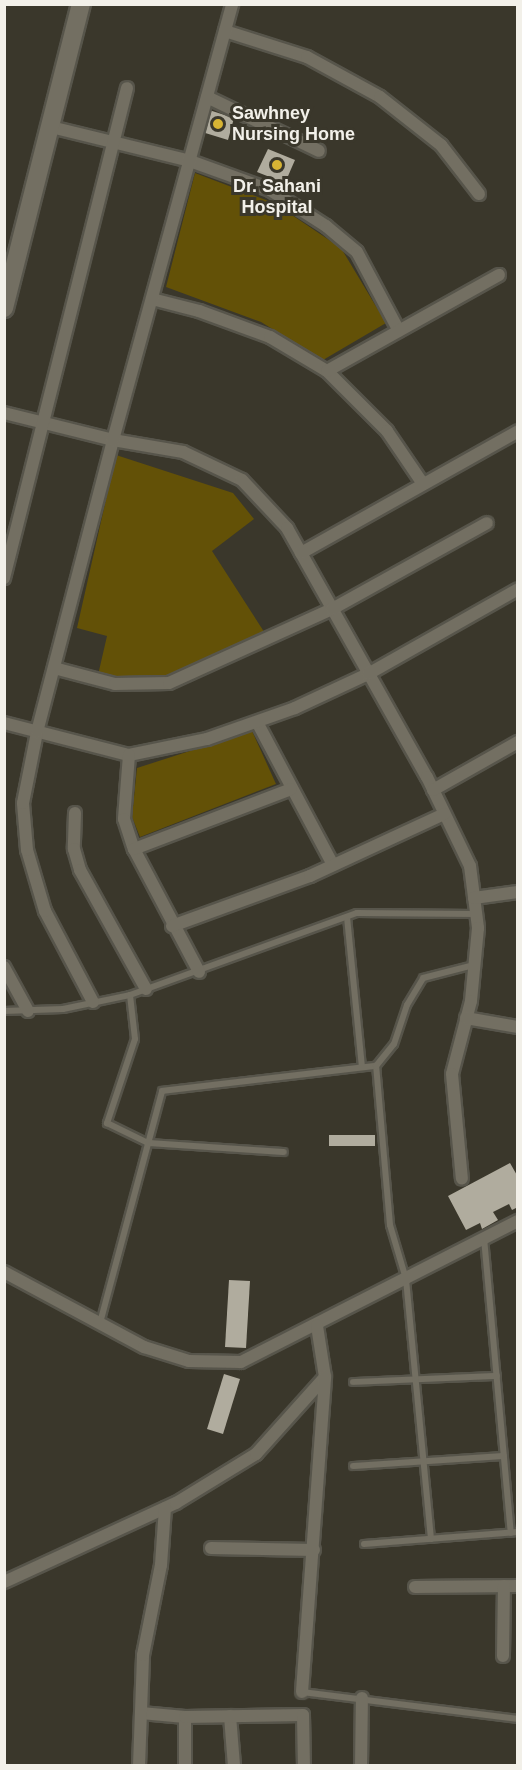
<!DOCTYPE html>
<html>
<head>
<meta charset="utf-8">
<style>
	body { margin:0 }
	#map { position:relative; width:522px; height:1770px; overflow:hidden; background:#3a372b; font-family:Helvetica,sans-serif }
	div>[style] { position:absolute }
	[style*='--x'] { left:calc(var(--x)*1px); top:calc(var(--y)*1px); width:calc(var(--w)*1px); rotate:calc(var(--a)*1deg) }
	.green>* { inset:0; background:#635107 }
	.building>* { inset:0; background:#b0ac9e }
	.roads { filter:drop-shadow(2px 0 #57554b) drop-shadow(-2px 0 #57554b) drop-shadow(0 2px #57554b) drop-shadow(0 -2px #57554b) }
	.lane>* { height:6px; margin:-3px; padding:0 3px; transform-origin:3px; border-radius:3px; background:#736f62 }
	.street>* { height:12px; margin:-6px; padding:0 6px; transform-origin:6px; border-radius:6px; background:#736f62 }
	.secondary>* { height:18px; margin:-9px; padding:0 9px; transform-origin:9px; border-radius:9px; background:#736f62 }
	.dots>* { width:16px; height:16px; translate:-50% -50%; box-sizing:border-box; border:3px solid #3a372b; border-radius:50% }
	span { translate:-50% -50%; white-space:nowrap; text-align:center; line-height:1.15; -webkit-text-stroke:6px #3a372b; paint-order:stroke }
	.poi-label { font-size:18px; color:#f2f0e9; font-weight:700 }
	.left { translate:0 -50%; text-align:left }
	.frame { position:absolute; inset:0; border:6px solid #f2f0e9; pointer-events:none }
</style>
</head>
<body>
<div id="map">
	<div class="green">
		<i style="clip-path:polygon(195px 173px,274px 203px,341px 248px,386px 323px,323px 360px,261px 322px,166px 287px)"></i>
		<i style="clip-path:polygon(116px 455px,233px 493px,254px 519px,212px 551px,270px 641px,191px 675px,145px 685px,98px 675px,107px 636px,77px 628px)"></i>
		<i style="clip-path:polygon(252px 731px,276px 784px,140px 837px,132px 817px,137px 768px)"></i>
	</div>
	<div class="building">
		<i style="clip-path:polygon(209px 110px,234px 118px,228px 140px,202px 132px)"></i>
		<i style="clip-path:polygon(268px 149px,295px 160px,285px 183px,257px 172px)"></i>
		<i style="clip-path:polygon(329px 1135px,375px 1135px,375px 1146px,329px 1146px)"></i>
		<i style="clip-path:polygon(510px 1163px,518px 1177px,518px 1207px,512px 1210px,509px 1204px,493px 1212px,498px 1220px,482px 1229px,480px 1223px,466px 1230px,448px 1196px)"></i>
		<i style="clip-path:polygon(229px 1280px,250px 1281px,246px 1348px,225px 1347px)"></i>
		<i style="clip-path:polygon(224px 1374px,240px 1379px,223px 1434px,207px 1429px)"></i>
	</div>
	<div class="roads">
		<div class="lane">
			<i style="--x:347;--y:917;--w:150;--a:84.3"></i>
			<i style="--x:130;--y:995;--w:44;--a:83.5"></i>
			<i style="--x:135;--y:1039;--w:89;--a:108.4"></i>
			<i style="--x:107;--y:1123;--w:46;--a:26"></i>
			<i style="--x:148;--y:1143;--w:136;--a:3.8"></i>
			<i style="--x:4;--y:1011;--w:59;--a:-1.9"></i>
			<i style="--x:63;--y:1009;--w:68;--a:-11.8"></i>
			<i style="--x:130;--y:995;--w:241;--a:-19.9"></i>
			<i style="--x:357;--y:913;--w:119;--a:0.5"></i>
			<i style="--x:484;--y:1238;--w:296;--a:84.8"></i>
			<i style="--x:100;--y:1323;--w:240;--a:-75"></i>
			<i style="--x:162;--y:1091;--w:215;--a:-6.7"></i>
			<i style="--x:353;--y:1382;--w:144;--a:-2.4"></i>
			<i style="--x:353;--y:1466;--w:151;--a:-3.8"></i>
			<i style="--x:431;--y:1539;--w:261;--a:-95.5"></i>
			<i style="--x:406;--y:1279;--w:56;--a:-106.5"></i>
			<i style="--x:390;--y:1225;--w:160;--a:-95"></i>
			<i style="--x:376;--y:1066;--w:28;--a:-51"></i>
			<i style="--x:394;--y:1044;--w:41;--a:-71.6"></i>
			<i style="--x:407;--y:1005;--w:31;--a:-59"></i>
			<i style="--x:423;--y:978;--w:53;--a:-14.3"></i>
			<i style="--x:364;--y:1544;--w:154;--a:-4.5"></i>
			<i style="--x:302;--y:1692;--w:218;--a:7.1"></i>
		</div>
		<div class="street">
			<i style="--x:225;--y:31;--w:86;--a:17.6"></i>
			<i style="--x:307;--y:57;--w:83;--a:28.7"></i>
			<i style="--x:380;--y:97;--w:78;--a:38.2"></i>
			<i style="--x:441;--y:145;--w:62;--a:52.2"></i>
			<i style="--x:207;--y:97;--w:124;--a:25.7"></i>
			<i style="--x:51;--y:127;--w:143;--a:13.7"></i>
			<i style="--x:190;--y:161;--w:85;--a:19.9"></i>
			<i style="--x:270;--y:190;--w:67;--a:32.7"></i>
			<i style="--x:326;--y:226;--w:40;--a:40"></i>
			<i style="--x:357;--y:252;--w:89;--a:62"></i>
			<i style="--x:152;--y:299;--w:49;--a:14.3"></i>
			<i style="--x:199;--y:311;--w:76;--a:20.1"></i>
			<i style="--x:270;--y:337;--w:66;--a:30.8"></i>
			<i style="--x:327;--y:371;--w:85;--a:45"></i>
			<i style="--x:387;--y:431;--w:64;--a:55.8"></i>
			<i style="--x:327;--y:371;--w:197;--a:-29.2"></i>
			<i style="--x:4;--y:413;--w:112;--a:13.9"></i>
			<i style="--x:113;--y:440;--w:71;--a:9.7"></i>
			<i style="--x:183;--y:452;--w:65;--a:25.4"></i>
			<i style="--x:242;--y:480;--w:66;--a:46.8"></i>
			<i style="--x:287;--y:528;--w:286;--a:60.7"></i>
			<i style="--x:427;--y:777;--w:99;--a:64.2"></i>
			<i style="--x:470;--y:866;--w:63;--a:82.6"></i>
			<i style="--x:478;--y:928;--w:73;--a:95.5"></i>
			<i style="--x:471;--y:1001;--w:75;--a:104.6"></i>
			<i style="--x:452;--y:1074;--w:105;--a:84.6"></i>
			<i style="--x:301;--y:553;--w:249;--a:-29.3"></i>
			<i style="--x:4;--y:578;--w:505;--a:-75.91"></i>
			<i style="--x:54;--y:668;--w:63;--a:14.7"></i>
			<i style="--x:115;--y:684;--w:54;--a:-1.1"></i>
			<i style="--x:169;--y:683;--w:179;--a:-24.4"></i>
			<i style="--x:332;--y:609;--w:177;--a:-29"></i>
			<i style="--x:257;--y:722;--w:162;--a:62"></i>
			<i style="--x:4;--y:723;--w:129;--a:14.4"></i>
			<i style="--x:129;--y:755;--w:80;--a:-11.6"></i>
			<i style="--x:207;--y:739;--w:93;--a:-19.4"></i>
			<i style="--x:295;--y:708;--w:81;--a:-25"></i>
			<i style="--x:368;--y:674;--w:172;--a:-29.5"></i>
			<i style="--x:129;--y:755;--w:64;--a:94.5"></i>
			<i style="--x:124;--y:819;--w:32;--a:72"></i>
			<i style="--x:134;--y:849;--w:139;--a:62.1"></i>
			<i style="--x:433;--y:790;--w:98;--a:-29.5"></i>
			<i style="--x:75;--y:813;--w:36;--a:92"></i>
			<i style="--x:74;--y:849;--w:22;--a:74"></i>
			<i style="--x:80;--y:870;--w:136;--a:61"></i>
			<i style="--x:134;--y:849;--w:168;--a:-20.9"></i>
			<i style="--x:474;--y:898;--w:44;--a:-7.8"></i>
			<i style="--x:172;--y:926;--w:147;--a:-19.9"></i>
			<i style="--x:310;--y:876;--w:148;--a:-24.8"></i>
			<i style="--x:4;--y:967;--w:50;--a:61.4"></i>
			<i style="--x:93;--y:1002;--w:103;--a:-117.8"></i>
			<i style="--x:45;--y:911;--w:64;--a:-106.4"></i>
			<i style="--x:27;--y:850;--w:47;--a:-94.9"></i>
			<i style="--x:23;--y:803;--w:72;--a:-78.8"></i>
			<i style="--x:37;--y:732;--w:302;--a:-75.4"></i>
			<i style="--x:113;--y:440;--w:452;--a:-74.7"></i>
			<i style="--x:466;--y:1018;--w:53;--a:9.8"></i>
			<i style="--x:4;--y:1272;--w:159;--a:28.2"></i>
			<i style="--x:144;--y:1347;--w:47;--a:17.3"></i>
			<i style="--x:189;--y:1361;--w:52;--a:1.1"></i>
			<i style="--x:241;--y:1362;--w:311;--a:-27"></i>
			<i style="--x:211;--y:1548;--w:103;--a:1.1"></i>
			<i style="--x:4;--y:1582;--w:189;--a:-24.7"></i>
			<i style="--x:176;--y:1503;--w:94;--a:-31.5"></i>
			<i style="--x:256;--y:1454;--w:103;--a:-48.1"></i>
			<i style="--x:325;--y:1377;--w:52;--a:-98.9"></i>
			<i style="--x:415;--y:1587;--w:103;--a:-0.6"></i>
			<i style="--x:503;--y:1656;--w:70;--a:-89.2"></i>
			<i style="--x:302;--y:1692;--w:316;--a:-85.8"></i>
			<i style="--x:141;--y:1713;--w:44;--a:5.2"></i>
			<i style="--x:230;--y:1716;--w:50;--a:85.4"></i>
			<i style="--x:139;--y:1766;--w:111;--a:-87.9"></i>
			<i style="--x:143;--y:1655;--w:92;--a:-78.7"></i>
			<i style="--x:161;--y:1565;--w:57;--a:-86"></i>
			<i style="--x:185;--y:1766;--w:49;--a:-90"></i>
			<i style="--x:185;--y:1717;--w:118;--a:-1"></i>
			<i style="--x:303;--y:1715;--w:51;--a:88.9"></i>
			<i style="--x:361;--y:1766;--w:68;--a:-89.2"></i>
		</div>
		<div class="secondary">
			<i style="--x:4;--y:308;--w:314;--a:-75.8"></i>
		</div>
	</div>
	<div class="dots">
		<i style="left:218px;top:124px;background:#d7b434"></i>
		<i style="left:277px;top:165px;background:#d7b434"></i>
	</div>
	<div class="poi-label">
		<span class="left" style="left:232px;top:124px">Sawhney<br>Nursing Home</span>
		<span style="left:277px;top:197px">Dr. Sahani<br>Hospital</span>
	</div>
	<div class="frame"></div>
</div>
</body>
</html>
